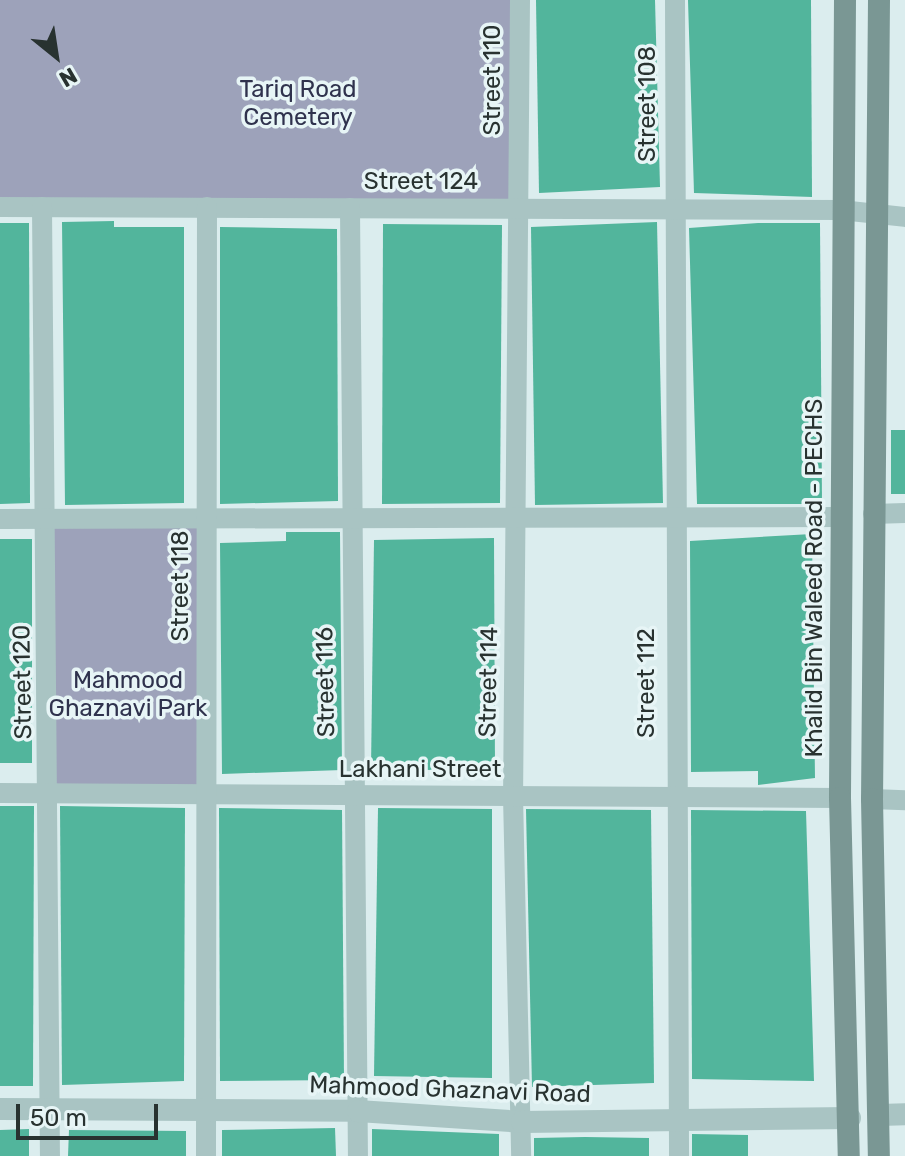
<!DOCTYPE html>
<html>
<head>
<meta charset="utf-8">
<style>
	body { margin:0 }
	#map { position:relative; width:905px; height:1156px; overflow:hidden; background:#dbedee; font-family:Rubik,sans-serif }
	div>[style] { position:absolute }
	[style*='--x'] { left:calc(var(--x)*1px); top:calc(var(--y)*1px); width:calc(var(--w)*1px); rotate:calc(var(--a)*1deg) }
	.green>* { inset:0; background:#9da2ba }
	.building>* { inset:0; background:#52b59c }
	.minor>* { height:20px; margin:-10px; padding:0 10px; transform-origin:10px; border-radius:10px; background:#a9c4c3 }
	.tertiary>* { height:22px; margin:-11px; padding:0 11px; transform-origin:11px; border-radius:11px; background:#a9c4c3 }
	.secondary>* { height:22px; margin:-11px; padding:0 11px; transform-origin:11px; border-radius:11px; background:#7a9794 }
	span { translate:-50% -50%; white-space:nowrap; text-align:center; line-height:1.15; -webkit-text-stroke:7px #e7f5f6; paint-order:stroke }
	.street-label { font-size:24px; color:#283230 }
	.park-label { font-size:24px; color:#2f324d }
	.north { position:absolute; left:16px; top:16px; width:80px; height:80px; -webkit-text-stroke:6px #e7f5f6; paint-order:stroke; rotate:150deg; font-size:22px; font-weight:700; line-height:32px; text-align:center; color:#283230 }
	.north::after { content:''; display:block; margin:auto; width:28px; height:36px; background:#283230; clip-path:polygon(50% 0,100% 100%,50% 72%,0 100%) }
	.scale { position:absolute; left:16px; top:1104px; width:142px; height:36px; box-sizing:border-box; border:4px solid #283230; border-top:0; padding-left:10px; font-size:24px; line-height:28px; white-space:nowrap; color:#283230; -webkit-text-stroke:6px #e7f5f6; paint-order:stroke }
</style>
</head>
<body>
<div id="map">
	<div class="green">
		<i style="clip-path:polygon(0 0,520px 0,518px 209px,0 205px)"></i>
		<i style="clip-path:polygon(207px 515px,207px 794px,51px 794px,47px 519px)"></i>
	</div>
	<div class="building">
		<i style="clip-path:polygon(536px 0,655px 0,660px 187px,539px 193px)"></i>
		<i style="clip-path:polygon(688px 0,811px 0,812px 197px,694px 193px)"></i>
		<i style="clip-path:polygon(114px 221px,114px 227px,184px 227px,184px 503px,65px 505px,62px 222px)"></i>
		<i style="clip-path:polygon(657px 222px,663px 503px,535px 505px,531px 227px)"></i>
		<i style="clip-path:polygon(0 223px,29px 223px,30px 503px,0 504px)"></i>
		<i style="clip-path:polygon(758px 223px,820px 223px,822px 504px,697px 504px,689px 228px)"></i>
		<i style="clip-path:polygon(383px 224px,502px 225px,500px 503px,382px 504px)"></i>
		<i style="clip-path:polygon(220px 227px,337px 229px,338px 501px,220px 504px)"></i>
		<i style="clip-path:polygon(891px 430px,905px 430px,905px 494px,891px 494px)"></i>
		<i style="clip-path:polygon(286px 532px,340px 532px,342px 770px,222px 774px,220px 543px,286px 541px)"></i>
		<i style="clip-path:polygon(812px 534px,815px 778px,758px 785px,758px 771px,691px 772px,690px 541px)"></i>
		<i style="clip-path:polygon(494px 538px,495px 771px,371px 769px,374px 540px)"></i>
		<i style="clip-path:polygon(0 539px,32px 539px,32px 763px,0 763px)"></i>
		<i style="clip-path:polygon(0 806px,34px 806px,33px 1086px,0 1086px)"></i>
		<i style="clip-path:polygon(60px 806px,185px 808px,184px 1081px,62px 1085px)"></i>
		<i style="clip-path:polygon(219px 808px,342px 810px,344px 1080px,220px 1081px)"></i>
		<i style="clip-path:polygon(378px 808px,492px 809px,492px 1078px,374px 1076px)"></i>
		<i style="clip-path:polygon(526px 809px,651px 810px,654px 1083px,532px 1087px)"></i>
		<i style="clip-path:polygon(691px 810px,806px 811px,814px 1081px,692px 1079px)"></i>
		<i style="clip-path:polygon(335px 1128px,336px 1156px,222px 1156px,222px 1130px)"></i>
		<i style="clip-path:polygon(29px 1129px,29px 1156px,0 1156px,0 1130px)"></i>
		<i style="clip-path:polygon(372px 1129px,499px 1134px,499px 1156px,372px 1156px)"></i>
		<i style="clip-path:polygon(69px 1130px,186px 1131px,186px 1156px,68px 1156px)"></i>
		<i style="clip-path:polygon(692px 1134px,748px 1135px,748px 1156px,692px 1156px)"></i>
		<i style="clip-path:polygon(585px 1137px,649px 1138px,649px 1156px,534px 1156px,534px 1138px)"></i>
	</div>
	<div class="minor">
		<i style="--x:520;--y:0;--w:796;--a:90.5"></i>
		<i style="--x:513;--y:796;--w:360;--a:88.7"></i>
		<i style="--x:675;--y:0;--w:1156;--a:89.8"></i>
		<i style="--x:0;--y:207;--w:841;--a:0.2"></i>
		<i style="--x:841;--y:210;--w:64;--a:6.2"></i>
		<i style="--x:42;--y:207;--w:949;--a:89.52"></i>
		<i style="--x:350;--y:208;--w:948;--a:89.52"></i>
		<i style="--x:873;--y:514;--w:32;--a:-2"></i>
		<i style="--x:0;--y:519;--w:841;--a:-0.14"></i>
		<i style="--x:0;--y:793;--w:840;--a:0.34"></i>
		<i style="--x:872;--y:799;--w:33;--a:2"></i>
		<i style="--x:206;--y:1156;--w:949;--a:-89.94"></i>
	</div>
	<div class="tertiary">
		<i style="--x:0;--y:1109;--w:358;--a:0.3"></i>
		<i style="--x:358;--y:1111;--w:164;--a:3.8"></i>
		<i style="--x:522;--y:1122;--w:328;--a:-0.7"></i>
		<i style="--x:880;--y:1115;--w:25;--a:-2"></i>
	</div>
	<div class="secondary">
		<i style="--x:845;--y:0;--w:798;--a:90.36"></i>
		<i style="--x:840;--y:798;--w:358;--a:88.6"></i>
		<i style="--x:879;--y:0;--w:799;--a:90.5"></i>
		<i style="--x:872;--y:799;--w:357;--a:88.9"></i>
	</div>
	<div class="street-label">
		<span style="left:493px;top:80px;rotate:-90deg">Street 110</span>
		<span style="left:648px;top:104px;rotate:-90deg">Street 108</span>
		<span style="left:421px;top:182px">Street 124</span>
		<span style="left:815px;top:578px;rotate:-90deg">Khalid Bin Waleed Road - PECHS</span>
		<span style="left:181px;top:586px;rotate:-90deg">Street 118</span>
		<span style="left:23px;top:682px;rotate:-91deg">Street 120</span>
		<span style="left:326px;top:682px;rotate:-91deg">Street 116</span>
		<span style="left:489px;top:682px;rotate:-89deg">Street 114</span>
		<span style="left:647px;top:683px;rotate:-90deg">Street 112</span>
		<span style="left:420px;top:770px">Lakhani Street</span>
		<span style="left:450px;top:1090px;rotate:2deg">Mahmood Ghaznavi Road</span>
	</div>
	<div class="park-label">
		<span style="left:298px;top:104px">Tariq Road<br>Cemetery</span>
		<span style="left:128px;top:695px">Mahmood<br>Ghaznavi Park</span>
	</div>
	<div class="north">N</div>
	<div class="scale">50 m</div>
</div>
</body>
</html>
